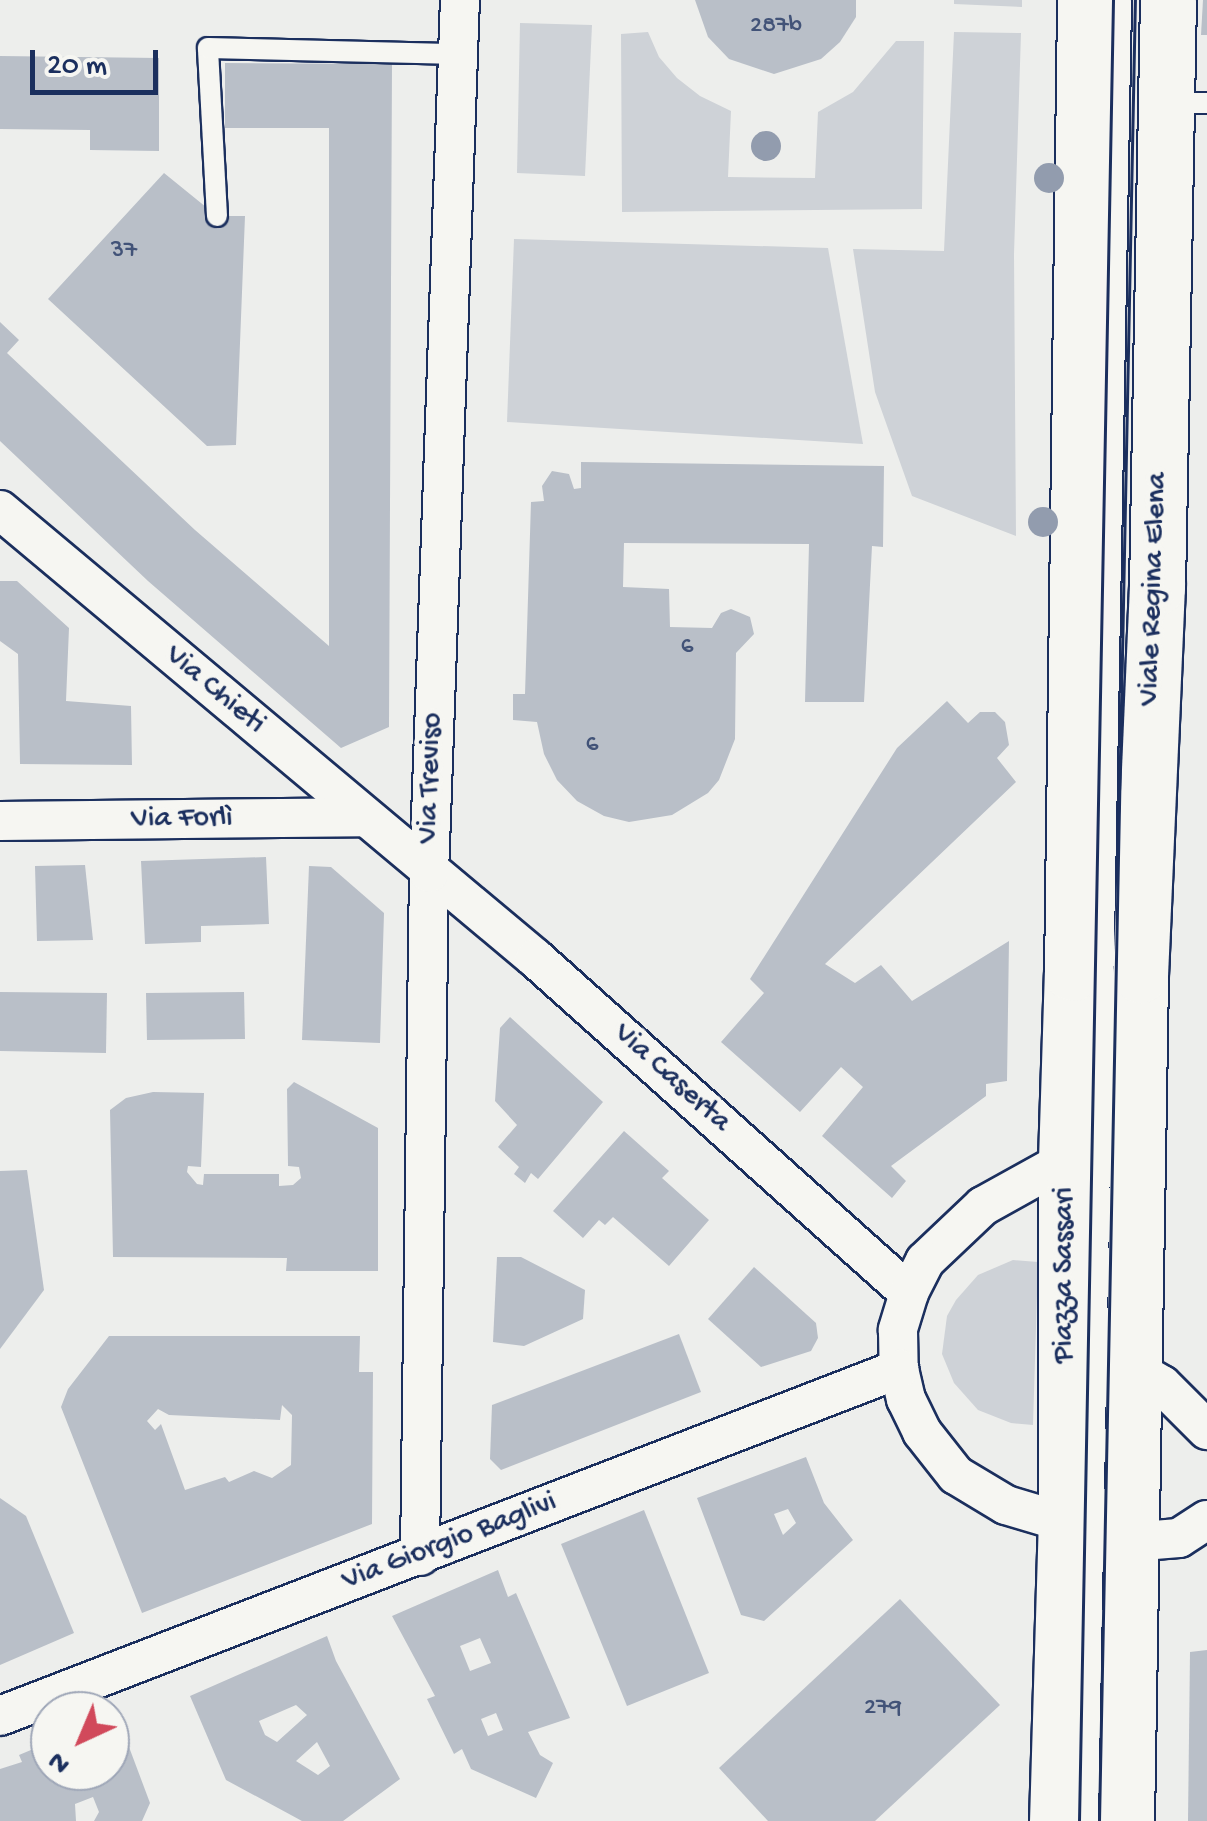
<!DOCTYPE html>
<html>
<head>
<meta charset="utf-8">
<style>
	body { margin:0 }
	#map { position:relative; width:1207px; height:1821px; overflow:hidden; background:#edeeec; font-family:"Gochi Hand",sans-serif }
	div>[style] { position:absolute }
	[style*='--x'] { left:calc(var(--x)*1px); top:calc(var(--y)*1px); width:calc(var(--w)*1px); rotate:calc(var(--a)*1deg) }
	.green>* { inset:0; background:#ced2d7 }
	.building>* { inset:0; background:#b9bfc8 }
	.roads { filter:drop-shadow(2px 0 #1b2f5e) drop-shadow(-2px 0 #1b2f5e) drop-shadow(0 2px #1b2f5e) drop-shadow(0 -2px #1b2f5e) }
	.service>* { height:20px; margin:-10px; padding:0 10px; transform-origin:10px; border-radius:10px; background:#f6f6f2 }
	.minor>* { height:38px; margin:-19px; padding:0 19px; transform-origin:19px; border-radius:19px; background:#f6f6f2 }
	.secondary>* { height:55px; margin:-27.5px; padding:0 27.5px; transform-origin:27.5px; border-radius:27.5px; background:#f6f6f2 }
	.tram>* { height:2.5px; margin:-1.25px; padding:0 1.25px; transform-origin:1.25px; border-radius:1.25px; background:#1b2f5e }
	.trees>* { width:30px; height:30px; margin:-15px; border-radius:50%; background:#929cae }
	span { translate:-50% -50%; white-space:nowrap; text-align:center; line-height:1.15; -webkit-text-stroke:9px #f6f6f2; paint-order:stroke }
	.number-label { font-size:25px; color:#425378 }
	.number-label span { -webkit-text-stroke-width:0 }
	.street-label { font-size:30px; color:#1b2f5e }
	.north { position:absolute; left:30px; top:1691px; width:100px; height:100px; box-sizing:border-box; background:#f6f6f2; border:2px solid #9ea6b7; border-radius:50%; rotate:224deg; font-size:28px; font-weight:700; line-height:40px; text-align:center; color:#1b2f5e }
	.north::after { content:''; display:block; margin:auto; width:35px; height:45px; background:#d1495b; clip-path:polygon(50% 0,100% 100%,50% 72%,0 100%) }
	.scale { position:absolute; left:30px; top:50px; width:128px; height:45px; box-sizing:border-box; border:5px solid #1b2f5e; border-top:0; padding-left:12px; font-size:30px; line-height:35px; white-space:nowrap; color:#1b2f5e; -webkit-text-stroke:8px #f6f6f2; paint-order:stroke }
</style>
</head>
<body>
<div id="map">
	<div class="green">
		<i style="clip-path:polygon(954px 0,1022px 0,1022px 7px,954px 4px)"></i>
		<i style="clip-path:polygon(520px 23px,592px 25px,585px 176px,517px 173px)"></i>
		<i style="clip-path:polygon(648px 32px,659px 57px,677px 78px,700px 96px,731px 111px,728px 177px,815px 178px,818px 112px,853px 92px,896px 41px,924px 41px,922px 209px,622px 212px,621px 34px)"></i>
		<i style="clip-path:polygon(954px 32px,1021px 33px,1014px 254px,1016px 536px,912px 496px,875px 392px,853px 249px,944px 251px)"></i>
		<i style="clip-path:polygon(514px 239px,828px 248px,863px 444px,507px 422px)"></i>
		<i style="clip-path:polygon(1013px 1260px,1038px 1262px,1033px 1425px,1011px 1423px,978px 1410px,954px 1383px,942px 1354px,947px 1316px,956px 1300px,978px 1275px)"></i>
	</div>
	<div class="building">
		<i style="clip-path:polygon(695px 0,856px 0,856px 17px,840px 42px,821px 59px,774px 74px,729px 59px,708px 37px)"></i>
		<i style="clip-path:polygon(1203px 0,1207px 0,1207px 35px,1201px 35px)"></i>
		<i style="clip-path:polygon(0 56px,159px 58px,159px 151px,90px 150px,90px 130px,0 129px)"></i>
		<i style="clip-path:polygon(225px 63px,392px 64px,389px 727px,341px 748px,148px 581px,0 441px,0 322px,19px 340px,7px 353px,195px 530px,329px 646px,329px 128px,225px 128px)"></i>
		<i style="clip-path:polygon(164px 173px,217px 216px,245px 216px,236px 445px,207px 446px,48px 299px)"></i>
		<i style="clip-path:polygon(581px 462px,884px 466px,883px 547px,872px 546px,864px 702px,805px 702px,809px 544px,624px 543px,623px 587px,669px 589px,670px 627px,712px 628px,721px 613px,731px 609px,750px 617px,754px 634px,736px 653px,735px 739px,719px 780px,708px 793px,672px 815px,629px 822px,604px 816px,577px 801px,557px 780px,544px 754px,537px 722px,513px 720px,513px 694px,525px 694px,531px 502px,544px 501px,542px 486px,552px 471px,569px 474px,574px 489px,581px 488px)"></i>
		<i style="clip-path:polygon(0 581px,17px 581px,69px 628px,66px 701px,131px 706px,132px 765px,20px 764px,18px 654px,0 641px)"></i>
		<i style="clip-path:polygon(947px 701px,968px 723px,980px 712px,995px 712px,1005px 722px,1009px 745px,997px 758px,1016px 782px,825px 964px,855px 983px,881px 965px,912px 1001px,1009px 941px,1007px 1081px,986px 1084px,986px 1096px,891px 1166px,906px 1181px,892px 1198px,822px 1136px,863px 1087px,841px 1067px,800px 1112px,721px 1042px,764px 993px,750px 979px,897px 748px)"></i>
		<i style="clip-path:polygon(266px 857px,269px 924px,201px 926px,201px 942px,145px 944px,141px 861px)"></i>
		<i style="clip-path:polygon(85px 865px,93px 940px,37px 941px,35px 866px)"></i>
		<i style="clip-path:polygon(309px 866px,331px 867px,384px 913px,380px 1043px,302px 1040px)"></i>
		<i style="clip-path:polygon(0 992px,107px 993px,106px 1053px,0 1051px)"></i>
		<i style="clip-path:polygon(244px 992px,245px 1039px,147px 1040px,146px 993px)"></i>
		<i style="clip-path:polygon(510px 1017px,603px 1102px,538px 1179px,531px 1173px,525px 1183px,514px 1174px,519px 1167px,498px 1147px,517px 1125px,495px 1101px,500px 1028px)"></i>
		<i style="clip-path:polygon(294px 1082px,378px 1128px,378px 1271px,286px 1271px,287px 1258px,113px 1257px,110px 1110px,126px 1098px,153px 1092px,204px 1093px,201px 1167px,188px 1166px,187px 1172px,197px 1184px,203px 1185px,204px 1174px,279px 1174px,279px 1186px,293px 1185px,301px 1178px,299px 1167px,288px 1166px,287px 1089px)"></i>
		<i style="clip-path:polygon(624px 1131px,669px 1171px,662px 1178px,709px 1220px,669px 1266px,613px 1217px,605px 1225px,599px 1220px,583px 1238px,553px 1211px)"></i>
		<i style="clip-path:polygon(27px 1170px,44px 1290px,0 1349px,0 1171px)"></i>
		<i style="clip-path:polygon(497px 1257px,521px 1257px,585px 1290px,583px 1319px,524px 1346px,493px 1342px)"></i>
		<i style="clip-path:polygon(754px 1267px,816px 1323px,818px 1338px,811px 1351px,761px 1367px,708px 1319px)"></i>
		<i style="clip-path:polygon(679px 1334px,701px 1392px,501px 1470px,490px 1459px,492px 1405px)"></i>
		<i style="clip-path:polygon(evenodd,109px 1336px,360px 1336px,359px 1372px,373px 1372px,372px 1524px,142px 1613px,61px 1407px,68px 1389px,109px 1336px,282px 1405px,292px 1415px,291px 1465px,272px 1478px,254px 1471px,229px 1482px,225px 1477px,185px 1490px,161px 1424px,155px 1430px,147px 1421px,158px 1409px,169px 1415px,280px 1420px,282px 1405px)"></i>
		<i style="clip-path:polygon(evenodd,806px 1457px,824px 1503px,853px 1540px,764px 1621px,741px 1615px,697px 1498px,806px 1457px,788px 1509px,796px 1523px,783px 1535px,774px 1514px,788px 1509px)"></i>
		<i style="clip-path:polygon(0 1498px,26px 1516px,74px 1633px,0 1665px)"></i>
		<i style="clip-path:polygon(644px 1510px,709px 1673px,627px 1706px,561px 1544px)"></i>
		<i style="clip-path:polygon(evenodd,498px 1570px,508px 1597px,516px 1593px,570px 1718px,528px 1732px,540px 1755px,553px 1763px,536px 1798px,471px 1769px,462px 1749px,454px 1754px,427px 1699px,435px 1696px,392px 1616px,498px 1570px,480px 1638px,491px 1663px,470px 1671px,460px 1646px,480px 1638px,498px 1570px,496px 1713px,503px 1730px,488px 1736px,481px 1719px,496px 1713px)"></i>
		<i style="clip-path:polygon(900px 1599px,1000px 1705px,875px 1821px,768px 1821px,719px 1768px)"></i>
		<i style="clip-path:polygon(evenodd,327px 1636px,336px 1661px,400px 1779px,343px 1821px,302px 1821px,226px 1780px,190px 1696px,327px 1636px,296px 1705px,307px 1715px,277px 1742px,265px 1735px,259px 1721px,296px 1705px,327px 1636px,317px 1742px,330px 1766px,318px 1775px,296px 1761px,317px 1742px)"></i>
		<i style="clip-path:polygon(1207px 1650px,1207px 1821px,1188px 1821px,1190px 1652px)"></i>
		<i style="clip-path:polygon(126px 1739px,150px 1803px,142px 1821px,94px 1821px,99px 1812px,93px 1797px,75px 1804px,76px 1821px,0 1821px,0 1769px,22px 1762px,19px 1755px,50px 1742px,50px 1771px,110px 1771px,110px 1746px)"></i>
	</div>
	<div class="roads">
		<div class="service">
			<i style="--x:1169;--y:103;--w:38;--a:0"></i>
			<i style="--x:217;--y:216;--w:168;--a:-93.1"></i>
			<i style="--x:208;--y:48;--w:251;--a:1.4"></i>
			<i style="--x:1088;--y:1821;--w:1821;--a:-88.96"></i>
		</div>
		<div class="minor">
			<i style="--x:0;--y:510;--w:698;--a:39.94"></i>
			<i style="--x:535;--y:958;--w:502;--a:41.85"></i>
			<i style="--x:0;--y:821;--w:363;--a:-0.6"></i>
			<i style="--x:1066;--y:1160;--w:95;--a:151"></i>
			<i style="--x:983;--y:1206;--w:80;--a:136.5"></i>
			<i style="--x:925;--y:1261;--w:36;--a:117"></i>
			<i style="--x:909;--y:1293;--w:39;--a:107"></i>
			<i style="--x:898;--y:1330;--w:39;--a:89"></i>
			<i style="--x:899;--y:1369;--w:31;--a:77"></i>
			<i style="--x:906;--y:1399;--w:37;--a:64"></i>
			<i style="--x:922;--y:1432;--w:55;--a:51.7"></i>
			<i style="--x:956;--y:1475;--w:58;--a:31"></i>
			<i style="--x:1006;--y:1505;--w:129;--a:16.6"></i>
			<i style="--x:1130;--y:1542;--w:49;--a:-4.7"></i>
			<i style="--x:1179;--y:1538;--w:33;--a:-33"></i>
			<i style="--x:1067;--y:1384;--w:39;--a:-26"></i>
			<i style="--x:1102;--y:1367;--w:39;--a:9"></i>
			<i style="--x:1141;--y:1373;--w:24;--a:30"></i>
			<i style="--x:1162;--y:1385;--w:64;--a:45"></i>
			<i style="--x:420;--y:1556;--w:683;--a:-89.25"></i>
			<i style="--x:429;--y:873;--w:874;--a:-87.97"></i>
			<i style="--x:0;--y:1716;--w:964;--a:-21.11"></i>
		</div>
		<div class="secondary">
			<i style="--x:1057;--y:1821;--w:295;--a:-88.3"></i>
			<i style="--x:1066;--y:1526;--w:366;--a:-90"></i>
			<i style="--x:1066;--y:1160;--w:187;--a:-88.2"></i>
			<i style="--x:1072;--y:973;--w:973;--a:-89.23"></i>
			<i style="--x:1126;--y:1821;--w:846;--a:-89.05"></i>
			<i style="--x:1140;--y:975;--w:388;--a:-87.5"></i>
			<i style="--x:1157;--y:587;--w:587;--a:-88.93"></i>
		</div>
	</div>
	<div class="tram">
		<i style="--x:1079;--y:1821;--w:1821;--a:-88.93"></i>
		<i style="--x:1099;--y:1821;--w:1821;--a:-88.87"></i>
	</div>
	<div class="trees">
		<i style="left:766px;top:146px"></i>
		<i style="left:1049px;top:178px"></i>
		<i style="left:1043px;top:522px"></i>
	</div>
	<div class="number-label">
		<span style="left:776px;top:27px">287b</span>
		<span style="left:124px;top:252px">37</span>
		<span style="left:687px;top:648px">6</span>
		<span style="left:592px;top:746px">6</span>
		<span style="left:883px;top:1709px">279</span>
	</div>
	<div class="street-label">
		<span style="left:1155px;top:589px;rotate:-88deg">Viale Regina Elena</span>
		<span style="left:214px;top:691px;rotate:40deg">Via Chieti</span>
		<span style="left:432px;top:778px;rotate:-88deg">Via Treviso</span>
		<span style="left:182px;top:820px;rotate:-1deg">Via Forlì</span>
		<span style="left:671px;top:1079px;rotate:42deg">Via Caserta</span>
		<span style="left:1066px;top:1275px;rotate:-90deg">Piazza Sassari</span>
		<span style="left:450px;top:1543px;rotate:-21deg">Via Giorgio Baglivi</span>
	</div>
	<div class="north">N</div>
	<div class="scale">20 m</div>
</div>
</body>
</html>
